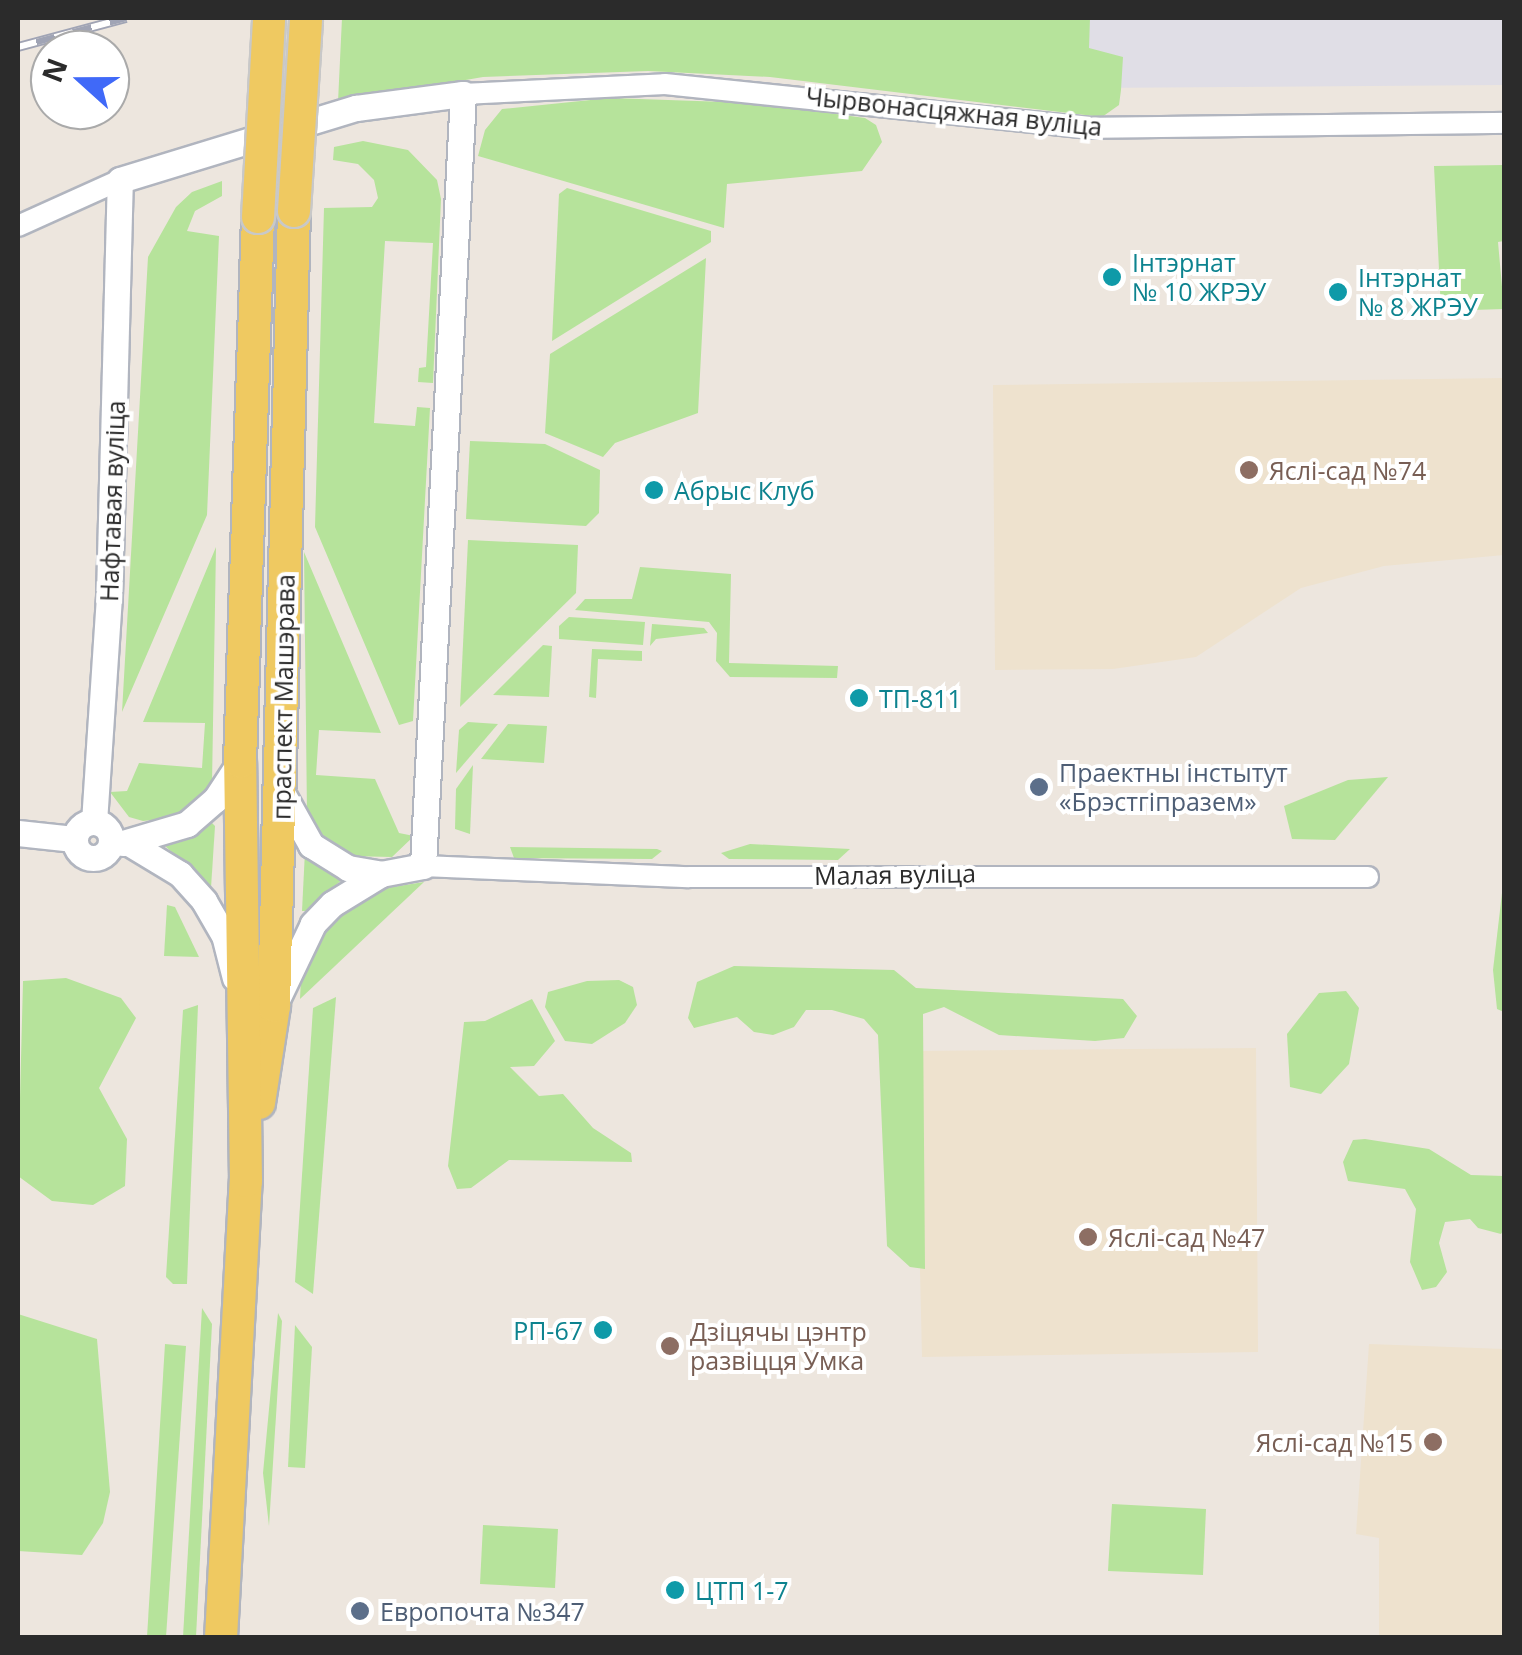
<!DOCTYPE html>
<html>
<head>
<meta charset="utf-8">
<style>
	body { margin:0 }
	#map { position:relative; width:1522px; height:1655px; overflow:hidden; background:#ede6de; font-family:"Open Sans",sans-serif }
	div>[style] { position:absolute }
	[style*='--x'] { left:calc(var(--x)*1px); top:calc(var(--y)*1px); width:calc(var(--w)*1px); rotate:calc(var(--a)*1deg) }
	.industrial>* { inset:0; background:#e0dee6 }
	.education>* { inset:0; background:#eee2ce }
	.green>* { inset:0; background:#b6e39b }
	.roads { filter:drop-shadow(2px 0 #b1b5bf) drop-shadow(-2px 0 #b1b5bf) drop-shadow(0 2px #b1b5bf) drop-shadow(0 -2px #b1b5bf) }
	.minor>* { height:20px; margin:-10px; padding:0 10px; transform-origin:10px; border-radius:10px; background:#fff }
	.tertiary>* { height:25px; margin:-12.5px; padding:0 12.5px; transform-origin:12.5px; border-radius:12.5px; background:#fff }
	.tertiary>.ring { margin:-12.5px; padding:0; box-sizing:content-box; background:none; border:25px solid #fff; border-radius:50% }
	.primary>* { height:32px; margin:-16px; padding:0 16px; transform-origin:16px; border-radius:16px; background:#efc961 }
	.rail>* { height:10px; margin-top:-5px; transform-origin:0; background:repeating-linear-gradient(90deg,#fff 0 19px,#a0a4b5 0 38px); box-sizing:border-box; border-block:2px solid #a0a4b5 }
	.bridges { filter:drop-shadow(2px 0 #c8c8c8) drop-shadow(-2px 0 #c8c8c8) drop-shadow(0 2px #c8c8c8) drop-shadow(0 -2px #c8c8c8) }
	.primary-bridge>* { height:32px; margin:-16px; padding:0 16px; transform-origin:16px; border-radius:16px; background:#efc961 }
	.dots>* { width:28px; height:28px; translate:-50% -50%; box-sizing:border-box; border:5px solid #fff; border-radius:50% }
	span { translate:-50% -50%; white-space:nowrap; text-align:center; line-height:1.15; -webkit-text-stroke:8px #fff; paint-order:stroke }
	.street-label { font-size:25px; color:#2b2b2b }
	.culture-label { font-size:25px; color:#0d838f }
	.left { translate:0 -50%; text-align:left }
	.right { translate:-100% -50%; text-align:right }
	.education-label { font-size:25px; color:#785e54 }
	.service-label { font-size:25px; color:#4e5e75 }
	.frame { position:absolute; inset:0; border:20px solid #2b2b2b; pointer-events:none }
	.north { position:absolute; left:30px; top:30px; width:100px; height:100px; box-sizing:border-box; background:#fff; border:2px solid #aaa; border-radius:50%; rotate:291deg; font-size:28px; font-weight:700; line-height:40px; text-align:center; color:#2b2b2b }
	.north::after { content:''; display:block; margin:auto; width:35px; height:45px; background:#4069f8; clip-path:polygon(50% 0,100% 100%,50% 72%,0 100%) }
</style>
</head>
<body>
<div id="map">
	<div class="industrial">
		<i style="clip-path:polygon(718px 18px,1504px 18px,1504px 85px,1089px 88px)"></i>
	</div>
	<div class="education">
		<i style="clip-path:polygon(1504px 378px,1504px 555px,1384px 566px,1301px 588px,1196px 657px,1113px 669px,995px 670px,993px 385px)"></i>
		<i style="clip-path:polygon(1256px 1048px,1258px 1352px,922px 1357px,915px 1051px)"></i>
		<i style="clip-path:polygon(1369px 1344px,1504px 1349px,1504px 1637px,1379px 1637px,1379px 1538px,1356px 1534px)"></i>
	</div>
	<div class="green">
		<i style="clip-path:polygon(342px 18px,1090px 18px,1089px 48px,1123px 57px,1121px 90px,1119px 105px,1102px 117px,770px 77px,648px 71px,483px 77px,338px 102px)"></i>
		<i style="clip-path:polygon(610px 98px,755px 103px,865px 118px,876px 125px,882px 142px,862px 171px,727px 184px,724px 228px,478px 156px,485px 130px,502px 109px)"></i>
		<i style="clip-path:polygon(363px 141px,408px 150px,437px 180px,441px 199px,433px 383px,418px 382px,419px 368px,426px 367px,433px 243px,385px 241px,374px 423px,415px 426px,417px 407px,430px 408px,413px 721px,399px 725px,315px 527px,324px 208px,372px 207px,378px 198px,374px 180px,358px 164px,333px 160px,334px 147px)"></i>
		<i style="clip-path:polygon(1504px 165px,1504px 241px,1498px 242px,1504px 309px,1441px 311px,1434px 166px)"></i>
		<i style="clip-path:polygon(222px 181px,222px 196px,195px 211px,187px 231px,219px 236px,207px 515px,122px 712px,148px 257px,176px 207px,192px 192px)"></i>
		<i style="clip-path:polygon(567px 188px,711px 231px,711px 242px,552px 341px,559px 194px)"></i>
		<i style="clip-path:polygon(706px 258px,698px 413px,615px 443px,603px 457px,545px 433px,550px 354px)"></i>
		<i style="clip-path:polygon(470px 441px,545px 444px,600px 470px,599px 513px,586px 526px,466px 519px)"></i>
		<i style="clip-path:polygon(468px 540px,578px 545px,576px 593px,460px 707px)"></i>
		<i style="clip-path:polygon(216px 547px,212px 784px,177px 817px,143px 821px,129px 817px,110px 792px,127px 791px,139px 763px,202px 768px,205px 723px,143px 722px)"></i>
		<i style="clip-path:polygon(304px 552px,381px 733px,319px 730px,316px 775px,375px 779px,399px 833px,414px 836px,392px 857px,347px 856px,319px 838px,307px 815px)"></i>
		<i style="clip-path:polygon(640px 567px,731px 574px,729px 663px,838px 666px,837px 678px,730px 677px,716px 661px,717px 633px,709px 622px,575px 610px,585px 599px,632px 599px)"></i>
		<i style="clip-path:polygon(569px 617px,645px 622px,643px 645px,559px 639px,559px 626px)"></i>
		<i style="clip-path:polygon(652px 624px,704px 628px,708px 633px,656px 639px,650px 646px)"></i>
		<i style="clip-path:polygon(543px 645px,552px 646px,549px 697px,493px 695px)"></i>
		<i style="clip-path:polygon(592px 649px,642px 651px,642px 661px,598px 659px,596px 698px,589px 697px)"></i>
		<i style="clip-path:polygon(468px 722px,498px 724px,456px 773px,459px 730px)"></i>
		<i style="clip-path:polygon(508px 724px,547px 726px,544px 763px,481px 759px)"></i>
		<i style="clip-path:polygon(473px 765px,470px 834px,455px 829px,456px 789px)"></i>
		<i style="clip-path:polygon(1388px 777px,1335px 840px,1292px 839px,1284px 806px,1348px 780px)"></i>
		<i style="clip-path:polygon(211px 822px,215px 826px,211px 888px,165px 846px)"></i>
		<i style="clip-path:polygon(750px 844px,850px 849px,838px 860px,729px 859px,721px 853px)"></i>
		<i style="clip-path:polygon(510px 847px,657px 849px,662px 851px,652px 859px,514px 858px)"></i>
		<i style="clip-path:polygon(305px 851px,345px 877px,307px 911px,302px 911px)"></i>
		<i style="clip-path:polygon(1504px 876px,1504px 1012px,1497px 1009px,1493px 970px)"></i>
		<i style="clip-path:polygon(424px 882px,300px 999px,301px 977px,328px 920px,368px 891px)"></i>
		<i style="clip-path:polygon(167px 905px,175px 907px,199px 957px,164px 956px)"></i>
		<i style="clip-path:polygon(734px 966px,894px 970px,916px 988px,1123px 999px,1137px 1016px,1124px 1038px,1095px 1041px,999px 1035px,944px 1007px,923px 1014px,925px 1269px,910px 1267px,887px 1246px,878px 1035px,864px 1019px,832px 1010px,806px 1010px,794px 1027px,773px 1035px,754px 1032px,737px 1017px,694px 1028px,688px 1018px,697px 982px)"></i>
		<i style="clip-path:polygon(66px 978px,121px 998px,136px 1018px,99px 1088px,127px 1139px,125px 1186px,93px 1205px,52px 1201px,18px 1176px,23px 981px)"></i>
		<i style="clip-path:polygon(619px 980px,633px 987px,637px 1005px,625px 1023px,592px 1044px,565px 1041px,545px 1007px,548px 992px,587px 981px)"></i>
		<i style="clip-path:polygon(1346px 991px,1359px 1008px,1349px 1064px,1321px 1094px,1290px 1087px,1287px 1034px,1319px 993px)"></i>
		<i style="clip-path:polygon(336px 997px,313px 1294px,295px 1282px,313px 1008px)"></i>
		<i style="clip-path:polygon(532px 999px,555px 1041px,534px 1066px,510px 1067px,539px 1096px,563px 1094px,593px 1128px,631px 1153px,632px 1162px,509px 1160px,471px 1188px,457px 1189px,448px 1166px,464px 1022px,485px 1021px)"></i>
		<i style="clip-path:polygon(198px 1005px,187px 1284px,173px 1284px,166px 1277px,183px 1010px)"></i>
		<i style="clip-path:polygon(1365px 1139px,1429px 1149px,1471px 1175px,1504px 1176px,1504px 1229px,1501px 1234px,1478px 1228px,1470px 1219px,1445px 1222px,1439px 1243px,1447px 1272px,1436px 1287px,1422px 1290px,1410px 1262px,1416px 1209px,1405px 1189px,1348px 1181px,1343px 1162px,1353px 1140px)"></i>
		<i style="clip-path:polygon(202px 1308px,212px 1324px,196px 1637px,183px 1637px)"></i>
		<i style="clip-path:polygon(278px 1313px,282px 1321px,269px 1526px,263px 1473px)"></i>
		<i style="clip-path:polygon(18px 1314px,97px 1339px,110px 1492px,103px 1523px,82px 1555px,18px 1551px)"></i>
		<i style="clip-path:polygon(295px 1325px,312px 1347px,305px 1468px,288px 1467px)"></i>
		<i style="clip-path:polygon(165px 1344px,186px 1346px,166px 1637px,147px 1637px)"></i>
		<i style="clip-path:polygon(1112px 1504px,1206px 1509px,1203px 1575px,1108px 1571px)"></i>
		<i style="clip-path:polygon(483px 1525px,558px 1529px,555px 1588px,480px 1584px)"></i>
	</div>
	<div class="roads">
		<div class="minor">
			<i style="--x:463;--y:94;--w:202;--a:-2.8"></i>
			<i style="--x:665;--y:84;--w:425;--a:5.9"></i>
			<i style="--x:1088;--y:128;--w:416;--a:-0.7"></i>
			<i style="--x:18;--y:226;--w:112;--a:-24.3"></i>
			<i style="--x:423;--y:866;--w:266;--a:2.4"></i>
			<i style="--x:689;--y:877;--w:679;--a:0"></i>
		</div>
		<div class="tertiary">
			<i style="--x:281;--y:791;--w:62;--a:60.9"></i>
			<i style="--x:311;--y:845;--w:44;--a:31.9"></i>
			<i style="--x:348;--y:868;--w:34;--a:10"></i>
			<i class="ring" style="left:75px;top:822px;width:11px;height:11px"></i>
			<i style="--x:94;--y:822;--w:227;--a:-86.2"></i>
			<i style="--x:109;--y:595;--w:415;--a:-88.5"></i>
			<i style="--x:120;--y:180;--w:247;--a:-17"></i>
			<i style="--x:356;--y:108;--w:108;--a:-7.5"></i>
			<i style="--x:463;--y:94;--w:773;--a:92.97"></i>
			<i style="--x:423;--y:866;--w:43;--a:169.2"></i>
			<i style="--x:381;--y:874;--w:57;--a:148.5"></i>
			<i style="--x:332;--y:904;--w:28;--a:134"></i>
			<i style="--x:313;--y:924;--w:81;--a:115.6"></i>
			<i style="--x:18;--y:833;--w:56;--a:6.1"></i>
			<i style="--x:123;--y:843;--w:67;--a:-16.5"></i>
			<i style="--x:187;--y:824;--w:37;--a:-41"></i>
			<i style="--x:215;--y:800;--w:45;--a:-56.7"></i>
			<i style="--x:129;--y:843;--w:60;--a:31.3"></i>
			<i style="--x:180;--y:874;--w:36;--a:48"></i>
			<i style="--x:204;--y:901;--w:39;--a:60"></i>
			<i style="--x:224;--y:935;--w:44;--a:75.7"></i>
		</div>
		<div class="primary">
			<i style="--x:259;--y:1103;--w:98;--a:-81.2"></i>
			<i style="--x:274;--y:1006;--w:795;--a:-88.56"></i>
			<i style="--x:221;--y:1638;--w:458;--a:-86.9"></i>
			<i style="--x:246;--y:1181;--w:419;--a:-90.8"></i>
			<i style="--x:240;--y:762;--w:545;--a:-88.11"></i>
		</div>
	</div>
	<div class="rail">
		<i style="--x:18;--y:47;--w:112;--a:-15"></i>
	</div>
	<div class="bridges">
		<div class="primary-bridge">
			<i style="--x:294;--y:211;--w:193;--a:-86.4"></i>
			<i style="--x:258;--y:217;--w:199;--a:-86.8"></i>
		</div>
	</div>
	<div class="dots">
		<i style="left:1112px;top:277px;background:#0f9aa8"></i>
		<i style="left:1338px;top:292px;background:#0f9aa8"></i>
		<i style="left:1249px;top:470px;background:#8d6e63"></i>
		<i style="left:654px;top:490px;background:#0f9aa8"></i>
		<i style="left:859px;top:698px;background:#0f9aa8"></i>
		<i style="left:1039px;top:787px;background:#5c6f8a"></i>
		<i style="left:1088px;top:1237px;background:#8d6e63"></i>
		<i style="left:603px;top:1330px;background:#0f9aa8"></i>
		<i style="left:670px;top:1346px;background:#8d6e63"></i>
		<i style="left:1433px;top:1442px;background:#8d6e63"></i>
		<i style="left:675px;top:1590px;background:#0f9aa8"></i>
		<i style="left:360px;top:1611px;background:#5c6f8a"></i>
	</div>
	<div class="street-label">
		<span style="left:954px;top:111px;rotate:6deg">Чырвонасцяжная вуліца</span>
		<span style="left:112px;top:501px;rotate:-88deg">Нафтавая вуліца</span>
		<span style="left:283px;top:697px;rotate:-89deg">праспект Машэрава</span>
		<span style="left:895px;top:874px;rotate:-1deg">Малая вуліца</span>
	</div>
	<div class="culture-label">
		<span class="left" style="left:1132px;top:277px">Інтэрнат<br>№ 10 ЖРЭУ</span>
		<span class="left" style="left:1358px;top:292px">Інтэрнат<br>№ 8 ЖРЭУ</span>
		<span class="left" style="left:674px;top:490px">Абрыс Клуб</span>
		<span class="left" style="left:879px;top:698px">ТП-811</span>
		<span class="right" style="left:583px;top:1330px">РП-67</span>
		<span class="left" style="left:695px;top:1590px">ЦТП 1-7</span>
	</div>
	<div class="education-label">
		<span class="left" style="left:1269px;top:470px">Яслі-сад №74</span>
		<span class="left" style="left:1108px;top:1237px">Яслі-сад №47</span>
		<span class="left" style="left:690px;top:1346px">Дзіцячы цэнтр<br>развіцця Умка</span>
		<span class="right" style="left:1413px;top:1442px">Яслі-сад №15</span>
	</div>
	<div class="service-label">
		<span class="left" style="left:1059px;top:787px">Праектны інстытут<br>«Брэстгіпразем»</span>
		<span class="left" style="left:380px;top:1611px">Европочта №347</span>
	</div>
	<div class="frame"></div>
	<div class="north">N</div>
</div>
</body>
</html>
